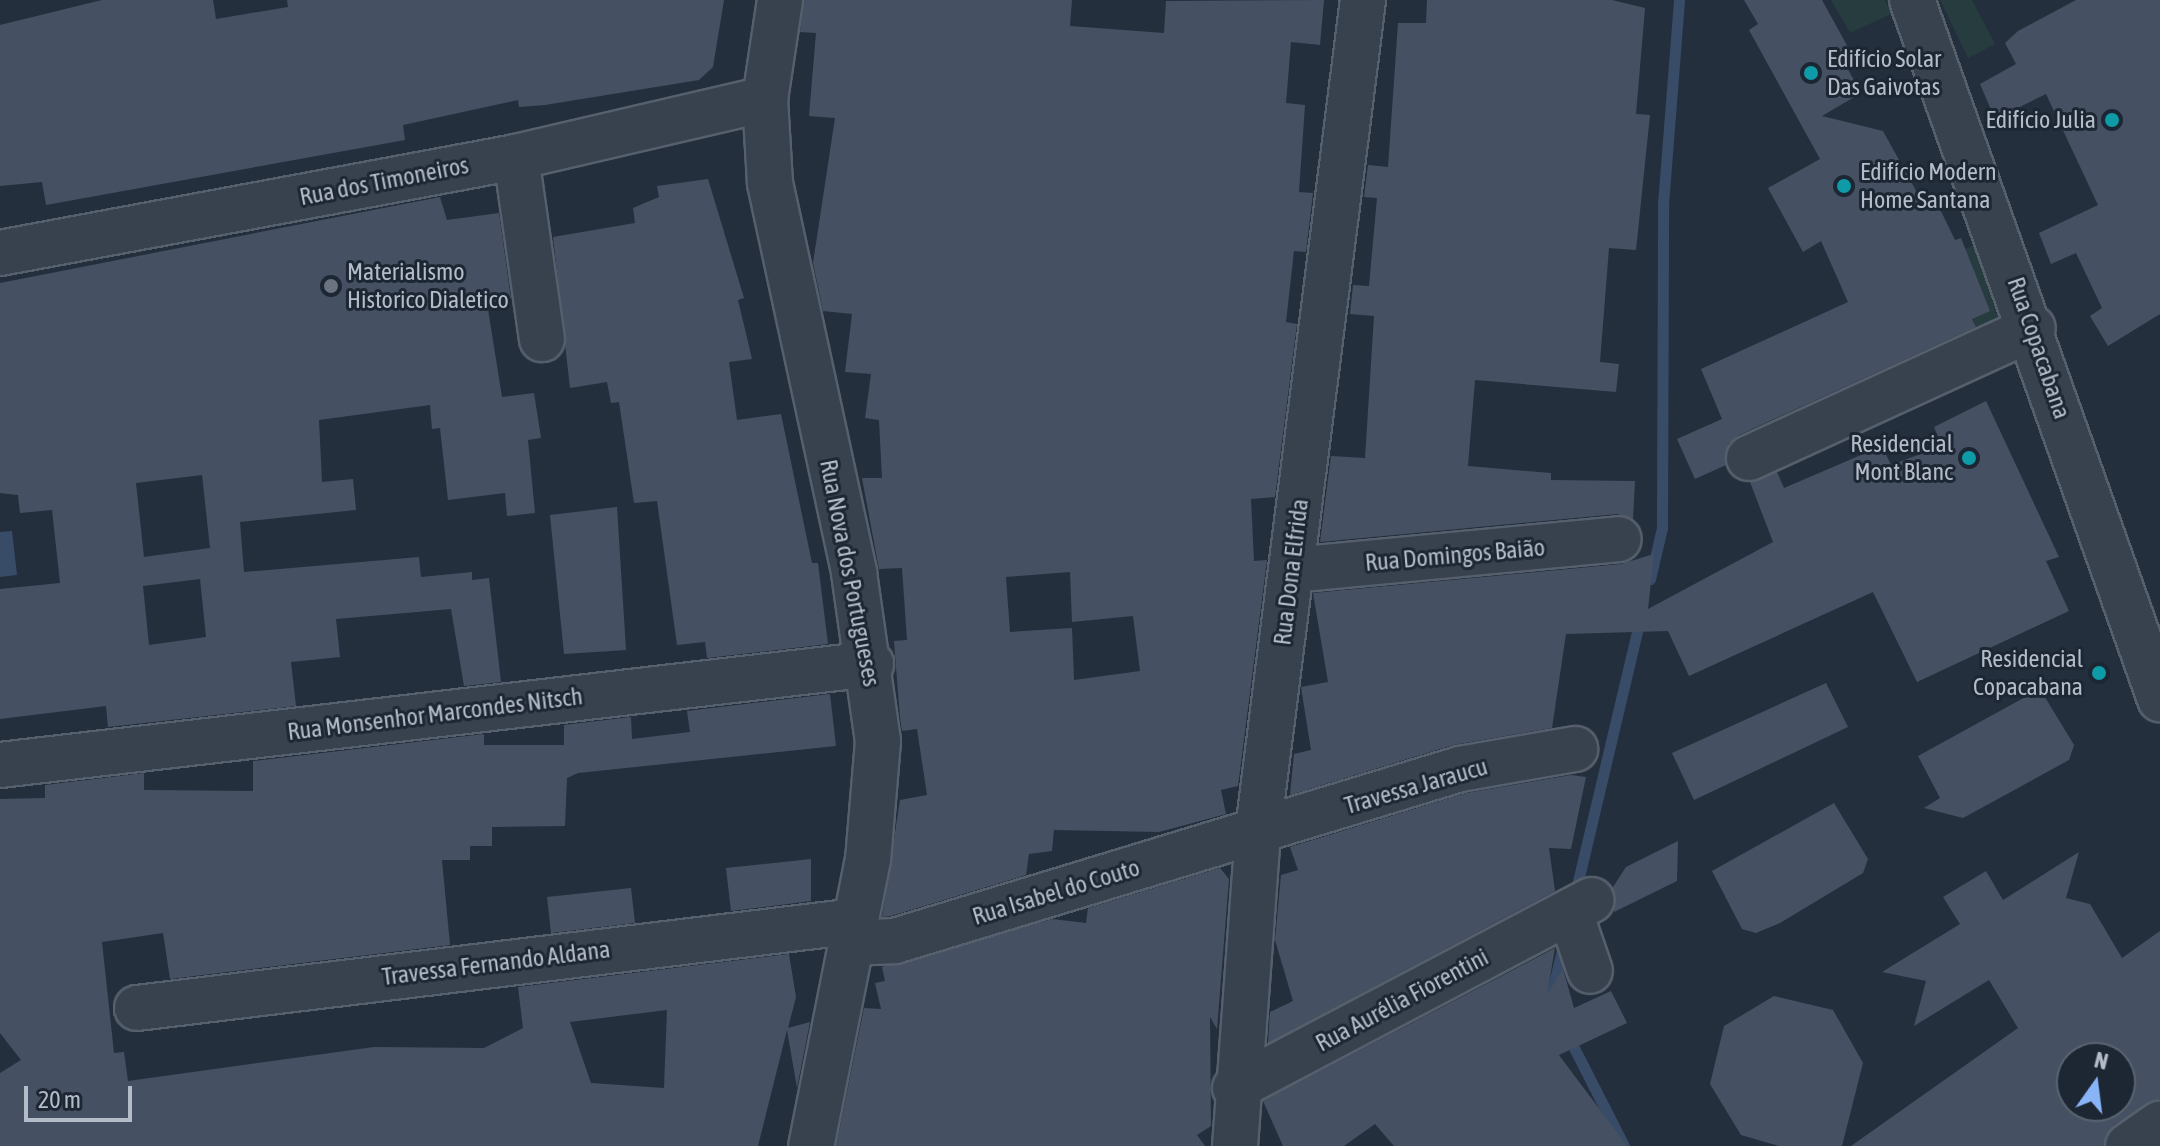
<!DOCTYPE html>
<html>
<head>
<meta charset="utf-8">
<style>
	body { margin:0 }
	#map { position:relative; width:2160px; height:1146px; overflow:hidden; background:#242f3e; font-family:"Asap Condensed",sans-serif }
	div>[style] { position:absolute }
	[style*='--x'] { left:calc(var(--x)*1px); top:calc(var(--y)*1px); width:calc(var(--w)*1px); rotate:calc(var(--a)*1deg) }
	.green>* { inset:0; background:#263c3f }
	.water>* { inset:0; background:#394c67 }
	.stream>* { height:11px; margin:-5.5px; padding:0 5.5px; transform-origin:5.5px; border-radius:5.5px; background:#394c67 }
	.building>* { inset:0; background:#455162 }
	.roads { filter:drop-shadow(2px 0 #565f6c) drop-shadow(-2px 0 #565f6c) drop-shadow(0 2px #565f6c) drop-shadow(0 -2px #565f6c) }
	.minor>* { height:44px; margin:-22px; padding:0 22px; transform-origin:22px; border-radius:22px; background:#38414e }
	.dots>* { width:22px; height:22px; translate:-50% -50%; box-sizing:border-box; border:4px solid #1d2633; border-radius:50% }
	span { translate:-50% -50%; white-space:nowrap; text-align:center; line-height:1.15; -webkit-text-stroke:6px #1d2633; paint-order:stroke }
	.poi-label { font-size:24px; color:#b4bcc9 }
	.left { translate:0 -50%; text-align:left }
	.right { translate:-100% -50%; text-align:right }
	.street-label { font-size:24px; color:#b4bcc9 }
	.north { position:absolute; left:2056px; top:1042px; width:80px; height:80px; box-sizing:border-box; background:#1d2633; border:2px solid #59626f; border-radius:50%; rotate:14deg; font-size:22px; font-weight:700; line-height:32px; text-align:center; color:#b4bcc9 }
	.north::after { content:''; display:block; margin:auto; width:28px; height:36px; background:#8ab4f8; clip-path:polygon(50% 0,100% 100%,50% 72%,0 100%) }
	.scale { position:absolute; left:24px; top:1086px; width:108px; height:36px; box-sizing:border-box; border:4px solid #b4bcc9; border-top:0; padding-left:10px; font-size:24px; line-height:28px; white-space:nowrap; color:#b4bcc9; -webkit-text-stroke:6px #1d2633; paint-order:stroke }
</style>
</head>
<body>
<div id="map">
	<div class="green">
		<i style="clip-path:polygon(1831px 0,1885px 0,1891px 14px,1850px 33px)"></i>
		<i style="clip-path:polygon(1940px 0,1972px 0,1995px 44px,1968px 58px)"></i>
		<i style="clip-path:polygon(1974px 245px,1998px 318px,1976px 327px,1947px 257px)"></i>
	</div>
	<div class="water">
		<i style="clip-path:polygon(12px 531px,17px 575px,0 577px,0 532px)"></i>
	</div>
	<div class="stream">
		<i style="--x:1650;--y:579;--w:52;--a:-76.8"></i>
		<i style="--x:1662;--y:528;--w:324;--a:-89.8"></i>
		<i style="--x:1663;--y:204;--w:205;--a:-85.5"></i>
		<i style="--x:1575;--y:894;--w:283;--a:-76.7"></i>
		<i style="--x:1551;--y:996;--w:56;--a:-76.5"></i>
		<i style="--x:1568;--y:1036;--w:123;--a:63"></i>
	</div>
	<div class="building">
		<i style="clip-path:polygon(102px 0,213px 0,216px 19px,288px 7px,287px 0,724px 0,713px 67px,699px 80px,545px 105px,519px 107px,518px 100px,403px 125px,405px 140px,46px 205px,42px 182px,0 186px,0 25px)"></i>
		<i style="clip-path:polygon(evenodd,804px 0,1072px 0,1070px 26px,1164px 33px,1166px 1px,1324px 0,1320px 45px,1291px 42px,1286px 103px,1305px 105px,1299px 192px,1313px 193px,1306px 252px,1294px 251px,1286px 322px,1297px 324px,1275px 497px,1251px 499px,1254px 561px,1267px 560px,1238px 786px,1221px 790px,1226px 814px,1159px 832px,1054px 830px,1052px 851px,1029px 854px,1026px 875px,891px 916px,882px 917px,900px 800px,927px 795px,917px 729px,902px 731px,900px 718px,894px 641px,907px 640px,902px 568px,879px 569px,862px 478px,882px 478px,879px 420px,865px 418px,871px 374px,845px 372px,852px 314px,823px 311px,813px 263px,835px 118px,809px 116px,816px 33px,800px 32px,804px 0,1070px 572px,1072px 622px,1133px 616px,1140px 671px,1074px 680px,1072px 628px,1010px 632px,1006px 577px,1070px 572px)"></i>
		<i style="clip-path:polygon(1427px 0,1612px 0,1645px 8px,1636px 114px,1650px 115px,1636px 250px,1609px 248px,1600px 362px,1619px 364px,1616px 392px,1475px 380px,1468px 466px,1551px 473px,1551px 480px,1635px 481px,1633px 519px,1617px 514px,1320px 542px,1331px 456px,1365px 458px,1374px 316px,1350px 314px,1353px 285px,1369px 286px,1377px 198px,1364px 197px,1368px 165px,1388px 167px,1398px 23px,1426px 23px)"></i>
		<i style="clip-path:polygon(1744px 0,1822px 0,1849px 49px,1840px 55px,1861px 93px,1822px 116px,1883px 131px,1925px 207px,1936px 201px,1955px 240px,1961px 238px,1990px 311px,1972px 319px,1976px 327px,1739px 435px,1728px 444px,1726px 465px,1695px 479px,1677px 439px,1722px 419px,1701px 369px,1848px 302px,1821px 241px,1803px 252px,1768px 188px,1820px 159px,1749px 30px,1758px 24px)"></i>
		<i style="clip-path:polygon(2076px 0,2160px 0,2160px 314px,2108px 346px,2090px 316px,2102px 308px,2076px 253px,2051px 264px,2039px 233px,2098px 205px,2046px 94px,1995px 119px,1980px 84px,2016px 64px,2005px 43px,2018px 31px)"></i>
		<i style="clip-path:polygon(708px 179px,744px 298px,738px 300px,752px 359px,729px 362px,737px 420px,781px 414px,812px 563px,818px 563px,828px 644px,707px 658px,705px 642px,677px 645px,657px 501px,634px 503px,619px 402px,611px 403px,607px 382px,570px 388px,553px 237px,635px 223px,633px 208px,659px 197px,657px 186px)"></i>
		<i style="clip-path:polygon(evenodd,440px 197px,447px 220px,499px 213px,511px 299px,487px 303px,502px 397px,534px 393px,541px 438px,528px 440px,535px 513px,507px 516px,505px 493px,448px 500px,440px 428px,432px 429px,430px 405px,319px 420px,322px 482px,353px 479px,356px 510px,240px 522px,244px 572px,419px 557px,421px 577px,472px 572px,472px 580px,489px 578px,501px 682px,464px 686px,451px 609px,336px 619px,340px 657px,291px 662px,296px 706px,108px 727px,106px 706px,0 719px,0 589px,60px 583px,52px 510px,20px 513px,18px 495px,0 493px,0 283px,440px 197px,202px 475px,210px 548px,144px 557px,136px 483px,202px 475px,440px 197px,200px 579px,206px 637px,149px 645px,143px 586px,200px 579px)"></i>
		<i style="clip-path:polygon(1986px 401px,2059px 557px,2046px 561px,2069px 611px,1917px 682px,1873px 592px,1689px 676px,1668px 631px,1566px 634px,1552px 728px,1453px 745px,1290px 795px,1294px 754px,1311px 750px,1301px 687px,1328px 682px,1313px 593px,1621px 564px,1654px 554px,1648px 609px,1773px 542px,1750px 482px,1777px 472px,1784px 488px,1882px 446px,1891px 465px,1942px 446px,1934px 427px)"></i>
		<i style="clip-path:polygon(617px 507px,626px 650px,564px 654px,550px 515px)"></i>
		<i style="clip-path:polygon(1826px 683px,1848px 727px,1694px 800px,1672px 753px)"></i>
		<i style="clip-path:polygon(2040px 689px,2074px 745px,2069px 760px,1963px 818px,1924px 808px,1940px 798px,1918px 756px)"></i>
		<i style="clip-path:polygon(evenodd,830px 694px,836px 746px,578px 773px,567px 778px,565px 826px,492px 827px,492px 846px,470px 846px,470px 860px,442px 860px,450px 945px,170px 979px,163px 933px,102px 942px,114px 1053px,124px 1052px,128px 1081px,374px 1047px,484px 1048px,523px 1028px,518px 987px,789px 954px,796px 997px,788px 1028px,810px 1022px,797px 1088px,787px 1030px,758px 1146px,0 1146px,0 1073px,21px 1060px,0 1033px,0 799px,45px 798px,45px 785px,144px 773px,144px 790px,253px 791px,253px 761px,484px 734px,484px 745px,564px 745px,564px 725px,631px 717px,632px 739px,690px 732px,687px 711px,830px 694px,667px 1010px,664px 1088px,591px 1083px,570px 1022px,667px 1010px)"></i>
		<i style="clip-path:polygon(1571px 775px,1586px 777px,1571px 849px,1549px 848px,1555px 891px,1268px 1043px,1270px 1012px,1293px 1001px,1275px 940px,1281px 875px,1298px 870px,1290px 847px,1466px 793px)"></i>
		<i style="clip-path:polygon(1834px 803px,1868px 859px,1863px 873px,1780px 923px,1756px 933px,1742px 929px,1712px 871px)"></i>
		<i style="clip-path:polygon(1678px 841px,1677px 881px,1614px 912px,1613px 887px,1626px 867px)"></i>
		<i style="clip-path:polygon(evenodd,2079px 852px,2066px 898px,2090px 904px,2122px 958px,2160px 931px,2160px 1099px,2114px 1125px,2103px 1146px,1851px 1146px,2018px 1028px,1989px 980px,1914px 1026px,1926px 981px,1882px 972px,1960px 924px,1943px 897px,1986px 871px,2003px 900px,2079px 852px,2072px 1058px,2120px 1058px,2120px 1106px,2072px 1106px,2072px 1058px)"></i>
		<i style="clip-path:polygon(811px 859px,811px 901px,731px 911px,726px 868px)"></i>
		<i style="clip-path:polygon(1220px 868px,1229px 879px,1217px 1029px,1210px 1017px,1211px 1126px,1197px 1135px,1205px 1146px,836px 1146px,864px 1008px,881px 1009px,875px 983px,885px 981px,882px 967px,1052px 919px,1086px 923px,1088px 908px)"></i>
		<i style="clip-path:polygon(631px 888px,635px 923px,551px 933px,547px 897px)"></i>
		<i style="clip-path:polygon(1555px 948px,1547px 995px,1563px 969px,1574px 1008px,1611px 991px,1627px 1023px,1559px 1055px,1627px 1146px,1394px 1146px,1375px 1124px,1344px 1146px,1283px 1146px,1263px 1101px)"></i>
		<i style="clip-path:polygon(1774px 996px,1833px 1010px,1863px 1063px,1842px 1146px,1779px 1146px,1741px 1135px,1710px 1084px,1724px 1026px)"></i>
	</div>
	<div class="roads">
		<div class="minor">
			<i style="--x:780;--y:0;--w:100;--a:98.6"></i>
			<i style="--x:765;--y:99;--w:84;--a:86.6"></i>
			<i style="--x:770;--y:183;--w:399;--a:77.8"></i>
			<i style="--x:854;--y:573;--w:170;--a:81.9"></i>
			<i style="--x:878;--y:741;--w:118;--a:94.8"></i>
			<i style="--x:868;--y:859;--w:293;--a:101.2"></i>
			<i style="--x:1912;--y:0;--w:742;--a:70.47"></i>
			<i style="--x:516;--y:157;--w:184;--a:81.9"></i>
			<i style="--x:0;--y:253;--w:525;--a:-10.54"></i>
			<i style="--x:516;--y:157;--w:256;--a:-13.1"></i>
			<i style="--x:1749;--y:458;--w:312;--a:-24.6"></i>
			<i style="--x:1292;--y:570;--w:328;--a:-5.4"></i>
			<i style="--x:0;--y:765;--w:877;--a:-6.61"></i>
			<i style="--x:1570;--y:913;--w:61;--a:71"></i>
			<i style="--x:852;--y:943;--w:43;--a:-2.7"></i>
			<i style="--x:895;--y:941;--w:591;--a:-16.93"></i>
			<i style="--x:1460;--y:769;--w:117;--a:-9.9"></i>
			<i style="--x:137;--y:1008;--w:724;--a:-6.9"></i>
			<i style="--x:1235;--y:1088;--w:403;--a:-27.8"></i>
			<i style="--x:1235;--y:1146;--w:317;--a:-85.8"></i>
			<i style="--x:1258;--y:830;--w:837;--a:-82.79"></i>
			<i style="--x:2128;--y:1146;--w:39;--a:-35"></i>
		</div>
	</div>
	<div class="dots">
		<i style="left:1811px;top:73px;background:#0f9aa8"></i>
		<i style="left:2112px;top:120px;background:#0f9aa8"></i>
		<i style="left:1844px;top:186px;background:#0f9aa8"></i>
		<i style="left:331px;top:286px;background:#6b7280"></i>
		<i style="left:1969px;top:458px;background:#0f9aa8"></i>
		<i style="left:2099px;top:673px;background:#0f9aa8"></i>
	</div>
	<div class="poi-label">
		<span class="left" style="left:1827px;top:73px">Edifício Solar<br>Das Gaivotas</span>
		<span class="right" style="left:2096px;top:120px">Edifício Julia</span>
		<span class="left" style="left:1860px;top:186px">Edifício Modern<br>Home Santana</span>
		<span class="left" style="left:347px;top:286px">Materialismo<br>Historico Dialetico</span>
		<span class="right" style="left:1953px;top:458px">Residencial<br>Mont Blanc</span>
		<span class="right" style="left:2083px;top:673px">Residencial<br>Copacabana</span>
	</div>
	<div class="street-label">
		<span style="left:384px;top:181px;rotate:-11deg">Rua dos Timoneiros</span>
		<span style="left:2039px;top:348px;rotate:71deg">Rua Copacabana</span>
		<span style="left:1455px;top:555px;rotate:-5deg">Rua Domingos Baião</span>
		<span style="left:1291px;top:572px;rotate:-83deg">Rua Dona Elfrida</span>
		<span style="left:850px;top:573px;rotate:79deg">Rua Nova dos Portugueses</span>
		<span style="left:435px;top:714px;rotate:-7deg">Rua Monsenhor Marcondes Nitsch</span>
		<span style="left:1416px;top:786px;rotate:-16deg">Travessa Jaraucu</span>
		<span style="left:1056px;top:892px;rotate:-17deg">Rua Isabel do Couto</span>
		<span style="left:496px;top:963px;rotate:-7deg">Travessa Fernando Aldana</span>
		<span style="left:1402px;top:1000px;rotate:-28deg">Rua Aurélia Fiorentini</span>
	</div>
	<div class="north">N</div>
	<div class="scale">20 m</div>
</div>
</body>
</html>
